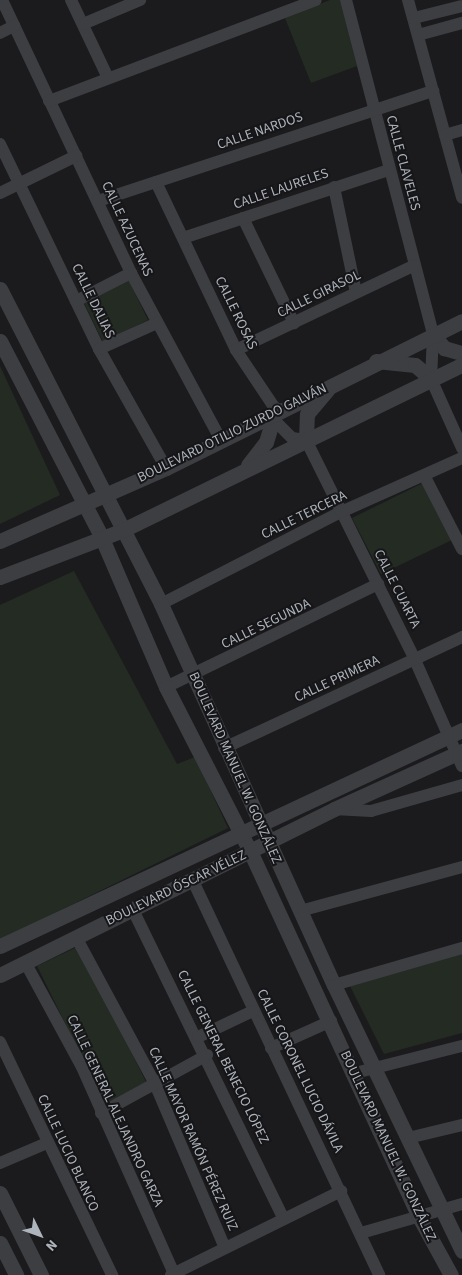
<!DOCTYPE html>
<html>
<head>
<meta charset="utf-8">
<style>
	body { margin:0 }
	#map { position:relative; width:462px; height:1275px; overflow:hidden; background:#1b1b1d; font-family:"Source Sans 3",sans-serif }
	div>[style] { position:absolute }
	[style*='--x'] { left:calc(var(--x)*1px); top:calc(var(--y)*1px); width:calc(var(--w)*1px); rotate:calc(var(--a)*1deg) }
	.green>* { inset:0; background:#232b23 }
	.minor>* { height:12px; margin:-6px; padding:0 6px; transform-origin:6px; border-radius:6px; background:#3c3e42 }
	.tertiary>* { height:15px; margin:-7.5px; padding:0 7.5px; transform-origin:7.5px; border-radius:7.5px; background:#3c3e42 }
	span { translate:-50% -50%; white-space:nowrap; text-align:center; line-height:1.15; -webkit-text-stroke:4px #161618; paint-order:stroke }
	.street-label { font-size:14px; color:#aeb4bc }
	.north { position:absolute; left:15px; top:1210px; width:50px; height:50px; -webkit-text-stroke:4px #161618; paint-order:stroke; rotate:132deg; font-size:14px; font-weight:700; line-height:20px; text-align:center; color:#aeb4bc }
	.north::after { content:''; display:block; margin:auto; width:18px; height:22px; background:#aeb4bc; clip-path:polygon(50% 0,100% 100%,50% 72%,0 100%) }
</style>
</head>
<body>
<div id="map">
	<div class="green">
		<i style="clip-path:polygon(330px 0,340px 0,357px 66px,311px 83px,285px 18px)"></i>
		<i style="clip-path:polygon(129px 281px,148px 320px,103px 342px,84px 303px)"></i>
		<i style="clip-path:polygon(0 366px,60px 495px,0 524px)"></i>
		<i style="clip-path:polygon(425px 482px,452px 540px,381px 574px,352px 518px)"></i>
		<i style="clip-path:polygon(74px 571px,177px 764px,195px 757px,228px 828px,0 940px,0 605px)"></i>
		<i style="clip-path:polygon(79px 946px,147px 1084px,105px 1104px,37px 966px)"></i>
		<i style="clip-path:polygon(462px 952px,462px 1033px,384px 1054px,348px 982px)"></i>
	</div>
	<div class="minor">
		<i style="--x:2;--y:0;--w:302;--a:64.7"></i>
		<i style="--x:131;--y:273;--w:190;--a:61.7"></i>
		<i style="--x:71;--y:0;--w:86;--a:64.6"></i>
		<i style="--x:346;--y:0;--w:345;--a:75.4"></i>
		<i style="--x:433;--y:334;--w:45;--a:92.5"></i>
		<i style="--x:431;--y:379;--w:76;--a:65.8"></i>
		<i style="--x:408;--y:0;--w:205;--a:74.7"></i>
		<i style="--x:414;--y:18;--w:49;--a:-14"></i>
		<i style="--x:83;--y:24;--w:62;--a:-22.8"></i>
		<i style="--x:0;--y:33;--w:16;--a:-27"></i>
		<i style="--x:418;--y:35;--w:46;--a:-15.3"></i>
		<i style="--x:49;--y:101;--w:285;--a:-20.7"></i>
		<i style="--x:445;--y:135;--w:18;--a:-16"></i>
		<i style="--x:0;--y:144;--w:228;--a:64.2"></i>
		<i style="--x:99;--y:349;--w:137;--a:60.6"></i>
		<i style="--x:156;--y:182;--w:186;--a:64.5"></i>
		<i style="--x:236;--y:350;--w:72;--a:56.3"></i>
		<i style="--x:276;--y:410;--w:12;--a:90"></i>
		<i style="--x:276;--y:422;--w:23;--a:45"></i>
		<i style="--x:292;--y:438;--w:14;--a:8"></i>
		<i style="--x:306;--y:440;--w:246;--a:63.6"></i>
		<i style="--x:415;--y:660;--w:116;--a:66.1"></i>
		<i style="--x:334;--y:187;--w:107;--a:78.2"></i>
		<i style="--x:0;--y:193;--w:85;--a:-26"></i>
		<i style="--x:98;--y:201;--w:353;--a:-18.2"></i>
		<i style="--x:243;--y:218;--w:117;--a:64.1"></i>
		<i style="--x:183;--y:238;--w:217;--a:-18.3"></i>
		<i style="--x:76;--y:301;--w:62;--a:-27"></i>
		<i style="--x:99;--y:349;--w:64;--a:-24.1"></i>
		<i style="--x:236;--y:350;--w:198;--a:-25.4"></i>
		<i style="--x:425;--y:477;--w:81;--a:62.8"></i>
		<i style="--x:161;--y:604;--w:202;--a:-27.1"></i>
		<i style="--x:341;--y:512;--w:133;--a:-24.1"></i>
		<i style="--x:166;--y:687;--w:236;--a:-25.9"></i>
		<i style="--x:224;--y:748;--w:263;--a:-25"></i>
		<i style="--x:334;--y:809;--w:37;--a:3"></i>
		<i style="--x:371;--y:811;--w:95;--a:-15.9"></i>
		<i style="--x:193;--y:881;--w:436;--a:64.7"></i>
		<i style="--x:133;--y:910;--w:344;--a:64"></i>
		<i style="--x:300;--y:911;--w:168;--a:-15.2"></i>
		<i style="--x:76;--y:937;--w:167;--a:61.7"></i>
		<i style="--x:155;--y:1084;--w:178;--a:66.9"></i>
		<i style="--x:25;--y:962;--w:119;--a:61.5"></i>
		<i style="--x:82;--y:1067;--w:227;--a:66"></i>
		<i style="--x:334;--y:985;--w:133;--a:-16.1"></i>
		<i style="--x:198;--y:1037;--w:61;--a:-25.3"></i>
		<i style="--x:0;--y:1042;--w:259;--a:64.3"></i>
		<i style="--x:271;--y:1048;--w:66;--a:-24.2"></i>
		<i style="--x:355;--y:1073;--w:110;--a:-14.2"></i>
		<i style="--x:101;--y:1113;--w:121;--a:-28.7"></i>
		<i style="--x:408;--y:1138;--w:56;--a:-13.5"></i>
		<i style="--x:0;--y:1163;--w:51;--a:-23.1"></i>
		<i style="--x:361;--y:1233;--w:105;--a:-16"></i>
		<i style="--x:171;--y:1275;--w:190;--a:-26.3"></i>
	</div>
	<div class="tertiary">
		<i style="--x:0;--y:289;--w:354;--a:62.9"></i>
		<i style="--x:161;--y:604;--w:418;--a:65.6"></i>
		<i style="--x:334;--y:985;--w:295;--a:64.3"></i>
		<i style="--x:433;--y:334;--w:18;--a:52"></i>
		<i style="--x:444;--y:348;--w:19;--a:16"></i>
		<i style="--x:0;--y:341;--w:220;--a:62.6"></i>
		<i style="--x:101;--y:536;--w:164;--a:66.7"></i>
		<i style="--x:166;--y:687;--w:184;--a:62.9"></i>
		<i style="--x:250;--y:851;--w:401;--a:65.2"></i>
		<i style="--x:418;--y:1215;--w:68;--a:61.2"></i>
		<i style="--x:376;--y:361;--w:39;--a:6"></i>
		<i style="--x:415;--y:365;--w:21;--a:41"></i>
		<i style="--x:306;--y:440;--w:26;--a:-88"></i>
		<i style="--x:307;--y:414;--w:33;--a:-50"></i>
		<i style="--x:248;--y:465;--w:29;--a:-52"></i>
		<i style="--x:266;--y:442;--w:34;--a:-73"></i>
		<i style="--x:0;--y:541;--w:181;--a:-23.7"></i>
		<i style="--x:166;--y:468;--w:330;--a:-26.4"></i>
		<i style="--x:0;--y:577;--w:132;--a:-20.9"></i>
		<i style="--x:123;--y:530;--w:377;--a:-26"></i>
		<i style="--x:0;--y:946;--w:510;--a:-25.06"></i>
		<i style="--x:0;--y:975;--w:373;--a:-26.4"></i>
		<i style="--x:334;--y:809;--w:141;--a:-24.4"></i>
		<i style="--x:0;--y:1193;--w:92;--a:63.4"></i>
		<i style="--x:0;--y:1243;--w:36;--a:63"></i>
	</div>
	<div class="street-label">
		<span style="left:260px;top:131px;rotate:-19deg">CALLE NARDOS</span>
		<span style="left:403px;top:163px;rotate:75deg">CALLE CLAVELES</span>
		<span style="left:281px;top:189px;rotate:-19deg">CALLE LAURELES</span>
		<span style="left:127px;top:229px;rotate:65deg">CALLE AZUCENAS</span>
		<span style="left:319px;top:294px;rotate:-26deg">CALLE GIRASOL</span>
		<span style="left:93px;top:301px;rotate:64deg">CALLE DALIAS</span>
		<span style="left:236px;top:313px;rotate:64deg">CALLE ROSAS</span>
		<span style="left:232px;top:433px;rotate:-26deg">BOULEVARD OTILIO ZURDO GALVÁN</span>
		<span style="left:304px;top:515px;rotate:-26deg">CALLE TERCERA</span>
		<span style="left:397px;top:589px;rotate:63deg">CALLE CUARTA</span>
		<span style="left:266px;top:624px;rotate:-26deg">CALLE SEGUNDA</span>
		<span style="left:337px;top:679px;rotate:-25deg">CALLE PRIMERA</span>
		<span style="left:235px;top:768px;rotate:66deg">BOULEVARD MANUEL W. GONZÁLEZ</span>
		<span style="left:176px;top:888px;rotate:-26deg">BOULEVARD ÓSCAR VÉLEZ</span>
		<span style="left:223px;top:1057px;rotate:64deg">CALLE GENERAL BENECIO LÓPEZ</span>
		<span style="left:300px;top:1071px;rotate:64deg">CALLE CORONEL LUCIO DÁVILA</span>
		<span style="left:115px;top:1111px;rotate:65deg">CALLE GENERAL ALEJANDRO GARZA</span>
		<span style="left:193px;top:1139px;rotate:66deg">CALLE MAYOR RAMÓN PÉREZ RUIZ</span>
		<span style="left:388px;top:1146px;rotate:65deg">BOULEVARD MANUEL W. GONZÁLEZ</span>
		<span style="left:68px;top:1153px;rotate:65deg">CALLE LUCIO BLANCO</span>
	</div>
	<div class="north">N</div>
</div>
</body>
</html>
